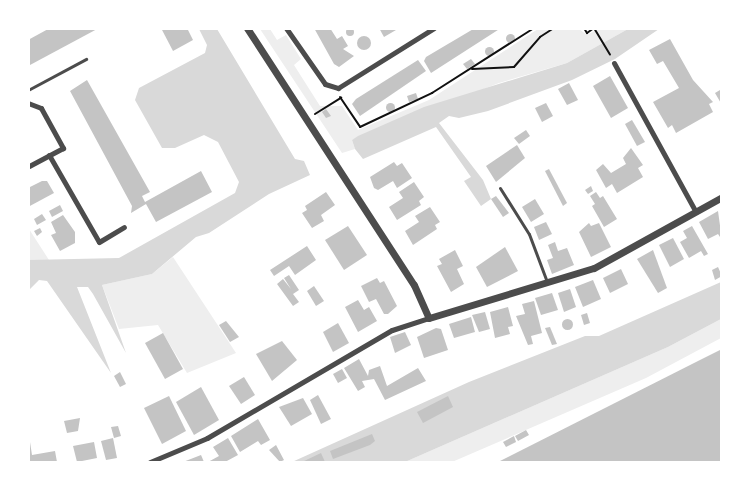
<!DOCTYPE html>
<html>
<head>
<meta charset="utf-8">
<style>
	body { margin:0 }
	#map { position:relative; width:750px; height:491px; overflow:hidden; background:#fff; font-family:"Sofia Sans Condensed",sans-serif }
	div>[style] { position:absolute }
	[style*='--x'] { left:calc(var(--x)*1px); top:calc(var(--y)*1px); width:calc(var(--w)*1px); rotate:calc(var(--a)*1deg) }
	.green>* { inset:0; background:#eee }
	.water>* { inset:0; background:#d9d9d9 }
	.building>* { inset:0; background:#c4c4c4 }
	.round { border-radius:50% }
	.path>* { height:2px; margin:-1px; padding:0 1px; transform-origin:1px; border-radius:1px; background:#111 }
	.service>* { height:3px; margin:-1.5px; padding:0 1.5px; transform-origin:1.5px; border-radius:1.5px; background:#4c4c4c }
	.minor>* { height:5px; margin:-2.5px; padding:0 2.5px; transform-origin:2.5px; border-radius:2.5px; background:#4c4c4c }
	.tertiary>* { height:7px; margin:-3.5px; padding:0 3.5px; transform-origin:3.5px; border-radius:3.5px; background:#4c4c4c }
	span { translate:-50% -50%; white-space:nowrap; text-align:center; line-height:1.15; -webkit-text-stroke:4.5px #fff; paint-order:stroke }
	.frame { position:absolute; inset:0; border:30px solid #fff; pointer-events:none }
</style>
</head>
<body>
<div id="map">
	<div class="green">
		<i style="clip-path:polygon(260px 29px,270px 29px,277px 40px,286px 35px,301px 59px,294px 65px,320px 106px,342px 106px,358px 130px,429px 100px,538px 29px,579px 29px,587px 35px,598px 29px,628px 29px,567px 63px,499px 83px,352px 140px,355px 149px,342px 153px)"></i>
		<i style="clip-path:polygon(29px 229px,49px 260px,29px 260px)"></i>
		<i style="clip-path:polygon(173px 257px,236px 353px,187px 373px,158px 325px,119px 329px,102px 285px,152px 274px)"></i>
		<i style="clip-path:polygon(721px 319px,721px 338px,646px 378px,452px 462px,405px 462px,668px 347px)"></i>
	</div>
	<div class="water">
		<i style="clip-path:polygon(199px 29px,217px 29px,295px 159px,304px 161px,310px 175px,269px 194px,209px 233px,196px 237px,152px 274px,102px 285px,126px 353px,93px 294px,88px 287px,77px 287px,111px 373px,47px 281px,39px 280px,29px 290px,29px 260px,119px 258px,235px 193px,239px 182px,218px 142px,204px 135px,175px 148px,162px 148px,135px 100px,139px 88px,205px 53px,207px 45px)"></i>
		<i style="clip-path:polygon(628px 29px,659px 29px,615px 59px,572px 80px,488px 111px,459px 118px,449px 116px,439px 123px,483px 180px,491px 199px,481px 206px,464px 181px,471px 177px,436px 127px,363px 159px,355px 149px,352px 140px,358px 136px,424px 107px,567px 63px)"></i>
		<i style="clip-path:polygon(721px 282px,721px 319px,668px 347px,405px 462px,292px 462px,469px 382px,585px 336px,599px 336px)"></i>
	</div>
	<div class="building">
		<i style="clip-path:polygon(50px 28px,99px 28px,30px 65px,28px 40px)"></i>
		<i style="clip-path:polygon(161px 28px,187px 28px,193px 40px,173px 51px)"></i>
		<i style="clip-path:polygon(314px 28px,330px 28px,337px 39px,342px 36px,348px 46px,343px 49px,354px 56px,339px 67px,334px 64px)"></i>
		<i style="clip-path:polygon(379px 28px,395px 28px,396px 30px,384px 37px)"></i>
		<i style="clip-path:polygon(475px 28px,501px 28px,431px 73px,424px 61px,426px 57px)"></i>
		<i class="round" style="left:346px;top:28px;width:8px;height:8px"></i>
		<i class="round" style="left:505.5px;top:33.5px;width:9px;height:9px"></i>
		<i class="round" style="left:357px;top:36px;width:14px;height:14px"></i>
		<i style="clip-path:polygon(670px 39px,693px 80px,713px 102px,709px 104px,713px 112px,676px 133px,672px 125px,668px 128px,653px 102px,679px 88px,663px 61px,657px 64px,649px 50px)"></i>
		<i class="round" style="left:484.5px;top:46.5px;width:9px;height:9px"></i>
		<i style="clip-path:polygon(471px 59px,475px 64px,467px 69px,463px 64px)"></i>
		<i style="clip-path:polygon(418px 60px,426px 71px,360px 116px,352px 104px,356px 99px)"></i>
		<i style="clip-path:polygon(610px 76px,628px 108px,611px 118px,593px 86px)"></i>
		<i style="clip-path:polygon(87px 80px,150px 192px,142px 196px,145px 202px,201px 171px,212px 192px,156px 222px,146px 204px,131px 213px,132px 206px,70px 91px)"></i>
		<i style="clip-path:polygon(569px 83px,578px 100px,567px 105px,558px 89px)"></i>
		<i style="clip-path:polygon(720px 90px,722px 92px,722px 105px,715px 93px)"></i>
		<i style="clip-path:polygon(416px 93px,418px 99px,409px 102px,407px 96px)"></i>
		<i class="round" style="left:385.5px;top:102.5px;width:9px;height:9px"></i>
		<i style="clip-path:polygon(546px 103px,553px 116px,542px 122px,535px 108px)"></i>
		<i style="clip-path:polygon(326px 109px,331px 116px,326px 118px,322px 112px)"></i>
		<i style="clip-path:polygon(632px 120px,645px 142px,637px 146px,625px 124px)"></i>
		<i style="clip-path:polygon(526px 130px,530px 136px,519px 144px,514px 138px)"></i>
		<i style="clip-path:polygon(517px 145px,525px 158px,496px 182px,486px 166px)"></i>
		<i style="clip-path:polygon(631px 148px,643px 165px,638px 168px,643px 177px,617px 193px,612px 184px,606px 188px,596px 170px,603px 164px,611px 173px,626px 164px,623px 158px)"></i>
		<i style="clip-path:polygon(394px 162px,397px 166px,402px 163px,412px 178px,397px 188px,393px 181px,378px 190px,374px 188px,370px 177px)"></i>
		<i style="clip-path:polygon(549px 169px,567px 203px,563px 206px,545px 171px)"></i>
		<i style="clip-path:polygon(42px 181px,47px 181px,54px 193px,28px 207px,28px 188px)"></i>
		<i style="clip-path:polygon(414px 182px,424px 197px,419px 201px,421px 205px,397px 220px,389px 207px,403px 198px,399px 192px)"></i>
		<i style="clip-path:polygon(591px 186px,593px 191px,588px 194px,585px 190px)"></i>
		<i style="clip-path:polygon(326px 192px,335px 205px,321px 215px,324px 221px,312px 228px,302px 213px,307px 210px,305px 206px)"></i>
		<i style="clip-path:polygon(596px 192px,600px 198px,603px 196px,617px 219px,604px 227px,592px 206px,595px 204px,590px 196px)"></i>
		<i style="clip-path:polygon(496px 196px,509px 213px,503px 217px,491px 199px)"></i>
		<i style="clip-path:polygon(535px 199px,544px 214px,531px 222px,522px 207px)"></i>
		<i style="clip-path:polygon(60px 205px,63px 211px,52px 217px,49px 211px)"></i>
		<i style="clip-path:polygon(430px 207px,440px 222px,435px 225px,437px 229px,413px 245px,405px 231px,419px 222px,415px 216px)"></i>
		<i style="clip-path:polygon(718px 211px,722px 240px,718px 234px,708px 239px,699px 222px)"></i>
		<i style="clip-path:polygon(42px 214px,46px 220px,37px 225px,34px 219px)"></i>
		<i style="clip-path:polygon(63px 215px,75px 232px,75px 243px,60px 251px,51px 235px,56px 233px,51px 222px)"></i>
		<i style="clip-path:polygon(546px 222px,552px 234px,539px 240px,534px 227px)"></i>
		<i style="clip-path:polygon(589px 223px,591px 226px,599px 223px,611px 247px,591px 257px,579px 232px)"></i>
		<i style="clip-path:polygon(348px 226px,367px 255px,344px 270px,325px 240px)"></i>
		<i style="clip-path:polygon(692px 226px,708px 254px,704px 256px,701px 251px,689px 258px,680px 242px,687px 238px,683px 231px)"></i>
		<i style="clip-path:polygon(40px 228px,42px 232px,37px 236px,34px 231px)"></i>
		<i style="clip-path:polygon(673px 238px,684px 259px,670px 267px,659px 245px)"></i>
		<i style="clip-path:polygon(555px 242px,558px 251px,567px 248px,574px 265px,552px 274px,547px 260px,553px 258px,548px 245px)"></i>
		<i style="clip-path:polygon(307px 246px,316px 260px,295px 275px,289px 266px,274px 276px,270px 270px)"></i>
		<i style="clip-path:polygon(505px 247px,518px 271px,487px 287px,476px 267px)"></i>
		<i style="clip-path:polygon(455px 250px,463px 266px,457px 269px,464px 284px,451px 292px,437px 266px,442px 264px,439px 259px)"></i>
		<i style="clip-path:polygon(653px 250px,667px 288px,658px 293px,637px 259px)"></i>
		<i style="clip-path:polygon(718px 267px,722px 276px,715px 280px,712px 270px)"></i>
		<i style="clip-path:polygon(621px 269px,628px 284px,610px 293px,603px 278px)"></i>
		<i style="clip-path:polygon(289px 275px,299px 290px,293px 294px,299px 302px,293px 306px,277px 284px,283px 279px,291px 289px,284px 278px)"></i>
		<i style="clip-path:polygon(377px 278px,380px 283px,384px 281px,397px 306px,388px 314px,384px 314px,376px 299px,369px 302px,361px 286px)"></i>
		<i style="clip-path:polygon(593px 280px,601px 299px,583px 307px,575px 287px)"></i>
		<i style="clip-path:polygon(314px 286px,324px 301px,316px 306px,307px 291px)"></i>
		<i style="clip-path:polygon(570px 289px,576px 307px,564px 312px,558px 293px)"></i>
		<i style="clip-path:polygon(552px 293px,558px 310px,541px 315px,535px 298px)"></i>
		<i style="clip-path:polygon(358px 300px,364px 310px,369px 307px,377px 321px,358px 332px,345px 307px)"></i>
		<i style="clip-path:polygon(534px 301px,542px 333px,531px 336px,533px 344px,528px 345px,516px 316px,525px 314px,522px 304px)"></i>
		<i style="clip-path:polygon(508px 307px,513px 326px,508px 327px,510px 334px,495px 338px,490px 312px)"></i>
		<i style="clip-path:polygon(485px 312px,490px 329px,479px 332px,472px 315px)"></i>
		<i style="clip-path:polygon(587px 313px,590px 323px,584px 325px,581px 315px)"></i>
		<i style="clip-path:polygon(471px 317px,475px 332px,454px 338px,449px 324px)"></i>
		<i class="round" style="left:561.5px;top:318.5px;width:11px;height:11px"></i>
		<i style="clip-path:polygon(226px 321px,239px 337px,230px 342px,219px 325px)"></i>
		<i style="clip-path:polygon(338px 323px,349px 343px,333px 352px,323px 332px)"></i>
		<i style="clip-path:polygon(550px 327px,557px 344px,552px 345px,545px 328px)"></i>
		<i style="clip-path:polygon(436px 328px,441px 329px,448px 350px,424px 358px,417px 337px)"></i>
		<i style="clip-path:polygon(405px 332px,411px 345px,395px 353px,390px 337px)"></i>
		<i style="clip-path:polygon(163px 333px,183px 369px,165px 379px,145px 343px)"></i>
		<i style="clip-path:polygon(282px 341px,297px 360px,272px 381px,256px 354px)"></i>
		<i style="clip-path:polygon(722px 349px,722px 462px,498px 462px,700px 360px)"></i>
		<i style="clip-path:polygon(359px 359px,368px 376px,369px 370px,380px 366px,387px 386px,418px 368px,426px 381px,385px 400px,374px 379px,362px 381px,365px 387px,358px 391px,344px 368px)"></i>
		<i style="clip-path:polygon(342px 369px,347px 378px,338px 383px,333px 374px)"></i>
		<i style="clip-path:polygon(120px 372px,126px 384px,120px 387px,114px 376px)"></i>
		<i style="clip-path:polygon(244px 377px,255px 395px,241px 404px,229px 386px)"></i>
		<i style="clip-path:polygon(201px 387px,219px 420px,194px 435px,176px 402px)"></i>
		<i style="clip-path:polygon(318px 395px,331px 419px,321px 424px,310px 400px)"></i>
		<i style="clip-path:polygon(169px 396px,186px 431px,162px 444px,144px 408px)"></i>
		<i style="clip-path:polygon(448px 396px,453px 407px,423px 423px,417px 412px)"></i>
		<i style="clip-path:polygon(303px 398px,312px 414px,291px 426px,279px 407px)"></i>
		<i style="clip-path:polygon(80px 418px,78px 431px,67px 433px,64px 421px)"></i>
		<i style="clip-path:polygon(258px 419px,270px 440px,261px 445px,258px 441px,240px 452px,231px 436px)"></i>
		<i style="clip-path:polygon(118px 426px,121px 436px,114px 438px,111px 427px)"></i>
		<i style="clip-path:polygon(526px 430px,529px 435px,518px 441px,515px 436px)"></i>
		<i style="clip-path:polygon(372px 434px,375px 441px,370px 445px,333px 459px,330px 451px)"></i>
		<i style="clip-path:polygon(514px 436px,516px 442px,506px 447px,503px 442px)"></i>
		<i style="clip-path:polygon(113px 438px,117px 458px,106px 460px,101px 441px)"></i>
		<i style="clip-path:polygon(228px 438px,238px 455px,225px 462px,208px 462px,219px 456px,213px 447px)"></i>
		<i style="clip-path:polygon(30px 442px,32px 455px,55px 451px,57px 462px,28px 462px)"></i>
		<i style="clip-path:polygon(94px 442px,97px 458px,77px 462px,73px 446px)"></i>
		<i style="clip-path:polygon(276px 445px,284px 460px,280px 462px,269px 450px)"></i>
		<i style="clip-path:polygon(321px 453px,325px 462px,302px 462px)"></i>
		<i style="clip-path:polygon(201px 455px,204px 462px,183px 462px)"></i>
	</div>
	<div class="path">
		<i style="--x:584;--y:28;--w:6;--a:59"></i>
		<i style="--x:587;--y:33;--w:9;--a:-36"></i>
		<i style="--x:594;--y:28;--w:31;--a:59"></i>
		<i style="--x:472;--y:69;--w:42;--a:-2.7"></i>
		<i style="--x:514;--y:67;--w:40;--a:-49"></i>
		<i style="--x:540;--y:37;--w:17;--a:-33"></i>
		<i style="--x:340;--y:97;--w:36;--a:56"></i>
		<i style="--x:360;--y:127;--w:80;--a:-25.3"></i>
		<i style="--x:432;--y:93;--w:121;--a:-32.5"></i>
		<i style="--x:315;--y:114;--w:31;--a:-32"></i>
	</div>
	<div class="service">
		<i style="--x:28;--y:90;--w:66;--a:-28.1"></i>
		<i style="--x:500;--y:188;--w:54;--a:57.8"></i>
		<i style="--x:529;--y:234;--w:51;--a:69.4"></i>
	</div>
	<div class="minor">
		<i style="--x:286;--y:28;--w:68;--a:55.1"></i>
		<i style="--x:325;--y:84;--w:14;--a:17"></i>
		<i style="--x:338;--y:88;--w:113;--a:-32"></i>
		<i style="--x:614;--y:63;--w:170;--a:61.2"></i>
		<i style="--x:28;--y:103;--w:14;--a:21"></i>
		<i style="--x:41;--y:108;--w:46;--a:61.2"></i>
		<i style="--x:63;--y:148;--w:40;--a:152"></i>
		<i style="--x:49;--y:155;--w:100;--a:60.1"></i>
		<i style="--x:99;--y:242;--w:29;--a:-31"></i>
		<i style="--x:150;--y:462;--w:62;--a:-22.8"></i>
		<i style="--x:207;--y:438;--w:214;--a:-30.3"></i>
		<i style="--x:392;--y:330;--w:39;--a:-18"></i>
	</div>
	<div class="tertiary">
		<i style="--x:247;--y:28;--w:306;--a:57"></i>
		<i style="--x:414;--y:285;--w:36;--a:66"></i>
		<i style="--x:429;--y:318;--w:172;--a:-16.9"></i>
		<i style="--x:594;--y:268;--w:146;--a:-29"></i>
	</div>
	<div class="frame"></div>
</div>
</body>
</html>
